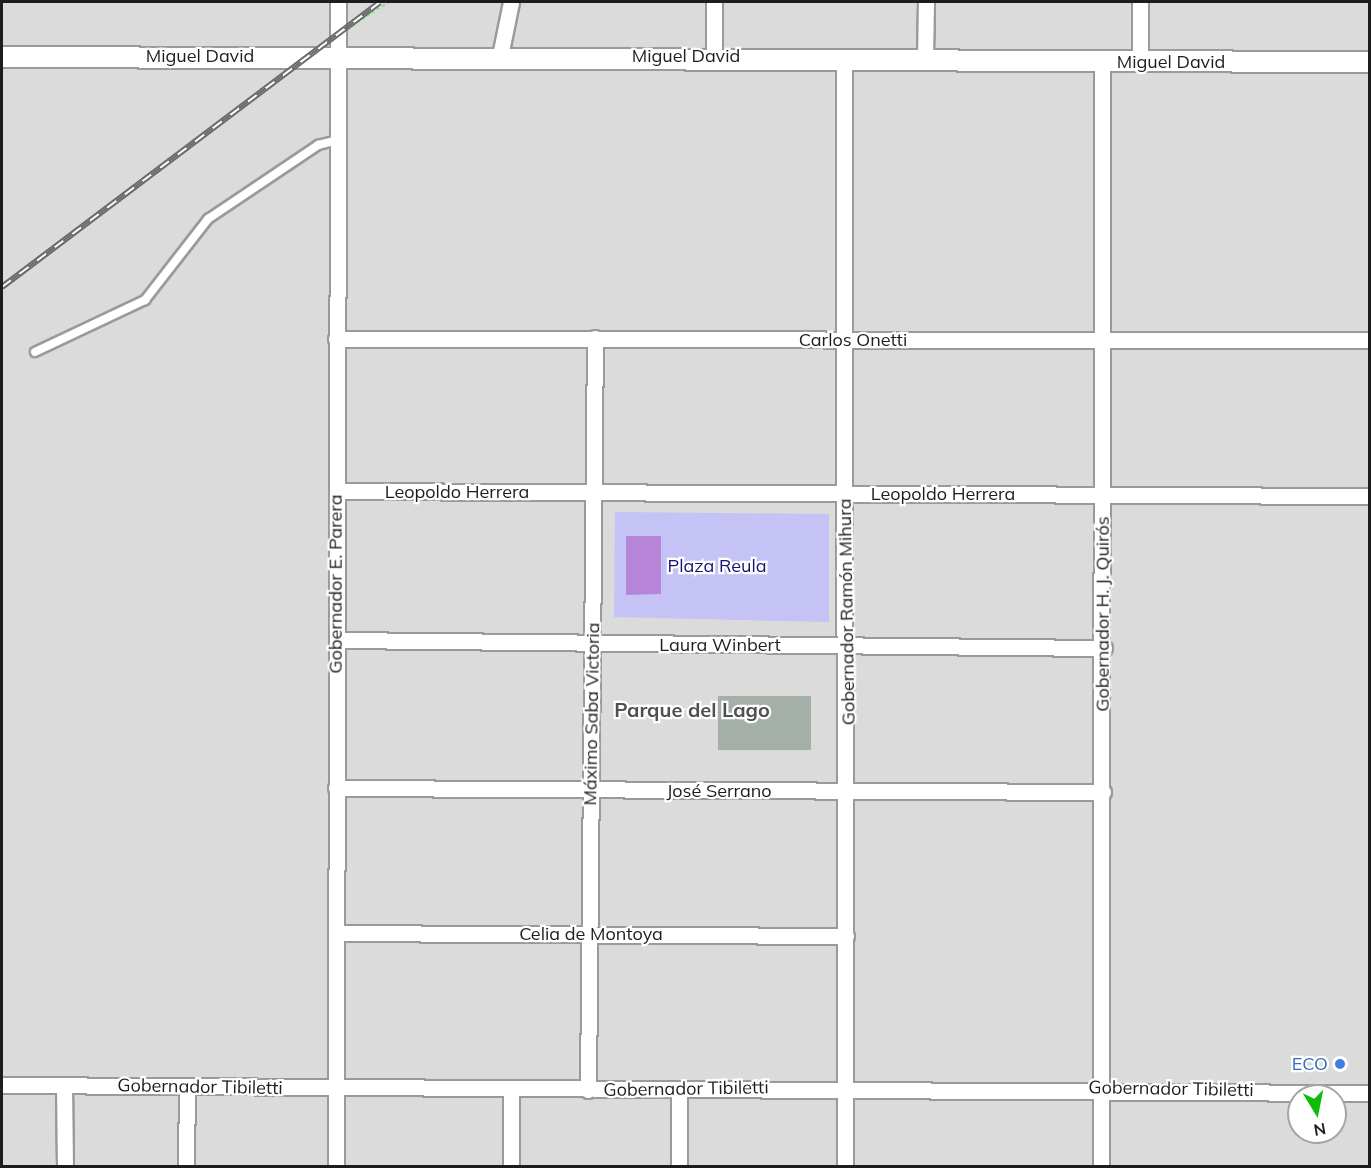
<!DOCTYPE html>
<html>
<head>
<meta charset="utf-8">
<style>
	body { margin:0 }
	#map { position:relative; width:1371px; height:1168px; overflow:hidden; background:#e3edea; font-family:Mulish,sans-serif }
	div>[style] { position:absolute }
	[style*='--x'] { left:calc(var(--x)*1px); top:calc(var(--y)*1px); width:calc(var(--w)*1px); rotate:calc(var(--a)*1deg) }
	.residential>* { inset:0; background:#dadbda }
	.park>* { inset:0; background:#c5c2f5 }
	.pitch>* { inset:0; background:#b785d8 }
	.building>* { inset:0; background:#a3afa7 }
	.path>* { height:2px; margin-top:-1px; transform-origin:0; background:repeating-linear-gradient(90deg,#71f17c 0 3px,transparent 0 6px) }
	.roads { filter:drop-shadow(2px 0 #9a9a9a) drop-shadow(-2px 0 #9a9a9a) drop-shadow(0 2px #9a9a9a) drop-shadow(0 -2px #9a9a9a) }
	.service>* { height:8px; margin:-4px; padding:0 4px; transform-origin:4px; border-radius:4px; background:#fff }
	.minor>* { height:15px; margin:-7.5px; padding:0 7.5px; transform-origin:7.5px; border-radius:7.5px; background:#fff }
	.tertiary>* { height:20px; margin:-10px; padding:0 10px; transform-origin:10px; border-radius:10px; background:#fff }
	.rail>* { height:6px; margin-top:-3px; transform-origin:0; background:repeating-linear-gradient(90deg,#fff 0 11px,#6b6b6b 0 22px); box-sizing:border-box; border-block:2px solid #6b6b6b }
	.dots>* { width:16px; height:16px; translate:-50% -50%; box-sizing:border-box; border:3px solid #fff; border-radius:50% }
	span { translate:-50% -50%; white-space:nowrap; text-align:center; line-height:1.15; -webkit-text-stroke:4.5px #fff; paint-order:stroke }
	.street-label { font-size:18px; color:#1d1d1d }
	.park-label { font-size:18px; color:#191273 }
	.shop-label { font-size:18px; color:#366cbe }
	.right { translate:-100% -50%; text-align:right }
	.neighbourhood-label { font-size:20px; color:#505050; font-weight:700 }
	.frame { position:absolute; inset:0; border:3px solid #1d1d1d; pointer-events:none }
	.north { position:absolute; left:1287px; top:1084px; width:60px; height:60px; box-sizing:border-box; background:#fff; border:2px solid #a5a5a5; border-radius:50%; rotate:170deg; font-size:16px; font-weight:700; line-height:24px; text-align:center; color:#1d1d1d }
	.north::after { content:''; display:block; margin:auto; width:21px; height:27px; background:#0ebd0c; clip-path:polygon(50% 0,100% 100%,50% 72%,0 100%) }
</style>
</head>
<body>
<div id="map">
	<div class="residential">
		<i style="clip-path:polygon(evenodd,2px 2px,1369px 2px,1369px 1166px,2px 1166px,2px 2px,1299px 1096px,1335px 1096px,1335px 1132px,1299px 1132px,1299px 1096px)"></i>
	</div>
	<div class="park">
		<i style="clip-path:polygon(615px 512px,829px 514px,829px 622px,614px 617px)"></i>
	</div>
	<div class="pitch">
		<i style="clip-path:polygon(626px 536px,661px 536px,661px 594px,626px 595px)"></i>
	</div>
	<div class="building">
		<i style="clip-path:polygon(718px 696px,811px 696px,811px 750px,718px 750px)"></i>
	</div>
	<div class="path">
		<i style="--x:352;--y:26;--w:44;--a:-33"></i>
	</div>
	<div class="roads">
		<div class="service">
			<i style="--x:35;--y:352;--w:122;--a:-25.3"></i>
			<i style="--x:145;--y:300;--w:103;--a:-52.1"></i>
			<i style="--x:208;--y:219;--w:133;--a:-33.9"></i>
			<i style="--x:318;--y:145;--w:21;--a:-14"></i>
		</div>
		<div class="minor">
			<i style="--x:500;--y:56;--w:55;--a:-78.5"></i>
			<i style="--x:714;--y:56;--w:54;--a:-90"></i>
			<i style="--x:844;--y:58;--w:1108;--a:89.95"></i>
			<i style="--x:925;--y:58;--w:56;--a:-89"></i>
			<i style="--x:1140;--y:62;--w:60;--a:-90"></i>
			<i style="--x:336;--y:339;--w:1034;--a:0.06"></i>
			<i style="--x:337;--y:491;--w:1033;--a:0.28"></i>
			<i style="--x:337;--y:640;--w:767;--a:0.6"></i>
			<i style="--x:336;--y:788;--w:767;--a:0.3"></i>
			<i style="--x:336;--y:933;--w:510;--a:0.34"></i>
			<i style="--x:2;--y:1085;--w:1368;--a:0.34"></i>
			<i style="--x:64;--y:1085;--w:81;--a:89.3"></i>
			<i style="--x:588;--y:1090;--w:752;--a:-89.47"></i>
			<i style="--x:186;--y:1166;--w:79;--a:-89.3"></i>
			<i style="--x:336;--y:1166;--w:1164;--a:-89.9"></i>
			<i style="--x:511;--y:1166;--w:75;--a:-90"></i>
			<i style="--x:679;--y:1166;--w:76;--a:-90"></i>
			<i style="--x:1101;--y:1166;--w:1104;--a:-89.95"></i>
		</div>
		<div class="tertiary">
			<i style="--x:2;--y:57;--w:1368;--a:0.21"></i>
		</div>
	</div>
	<div class="rail">
		<i style="--x:2;--y:287;--w:473;--a:-37"></i>
	</div>
	<div class="dots">
		<i style="left:1340px;top:1064px;background:#3f7fe0"></i>
	</div>
	<div class="street-label">
		<span style="left:200px;top:56px">Miguel David</span>
		<span style="left:686px;top:56px">Miguel David</span>
		<span style="left:1171px;top:62px">Miguel David</span>
		<span style="left:853px;top:340px">Carlos Onetti</span>
		<span style="left:457px;top:492px">Leopoldo Herrera</span>
		<span style="left:943px;top:494px">Leopoldo Herrera</span>
		<span style="left:336px;top:584px;rotate:-90deg">Gobernador E. Parera</span>
		<span style="left:847px;top:612px;rotate:-91deg">Gobernador Ramón Mihura</span>
		<span style="left:1103px;top:614px;rotate:-90deg">Gobernador H. J. Quirós</span>
		<span style="left:720px;top:645px">Laura Winbert</span>
		<span style="left:592px;top:714px;rotate:-89deg">Máximo Saba Victoria</span>
		<span style="left:719px;top:791px">José Serrano</span>
		<span style="left:591px;top:934px">Celia de Montoya</span>
		<span style="left:200px;top:1087px;rotate:1deg">Gobernador Tibiletti</span>
		<span style="left:686px;top:1089px;rotate:-1deg">Gobernador Tibiletti</span>
		<span style="left:1171px;top:1089px;rotate:1deg">Gobernador Tibiletti</span>
	</div>
	<div class="park-label">
		<span style="left:717px;top:566px">Plaza Reula</span>
	</div>
	<div class="shop-label">
		<span class="right" style="left:1328px;top:1064px">ECO</span>
	</div>
	<div class="neighbourhood-label">
		<span style="left:692px;top:709px">Parque del Lago</span>
	</div>
	<div class="frame"></div>
	<div class="north">N</div>
</div>
</body>
</html>
